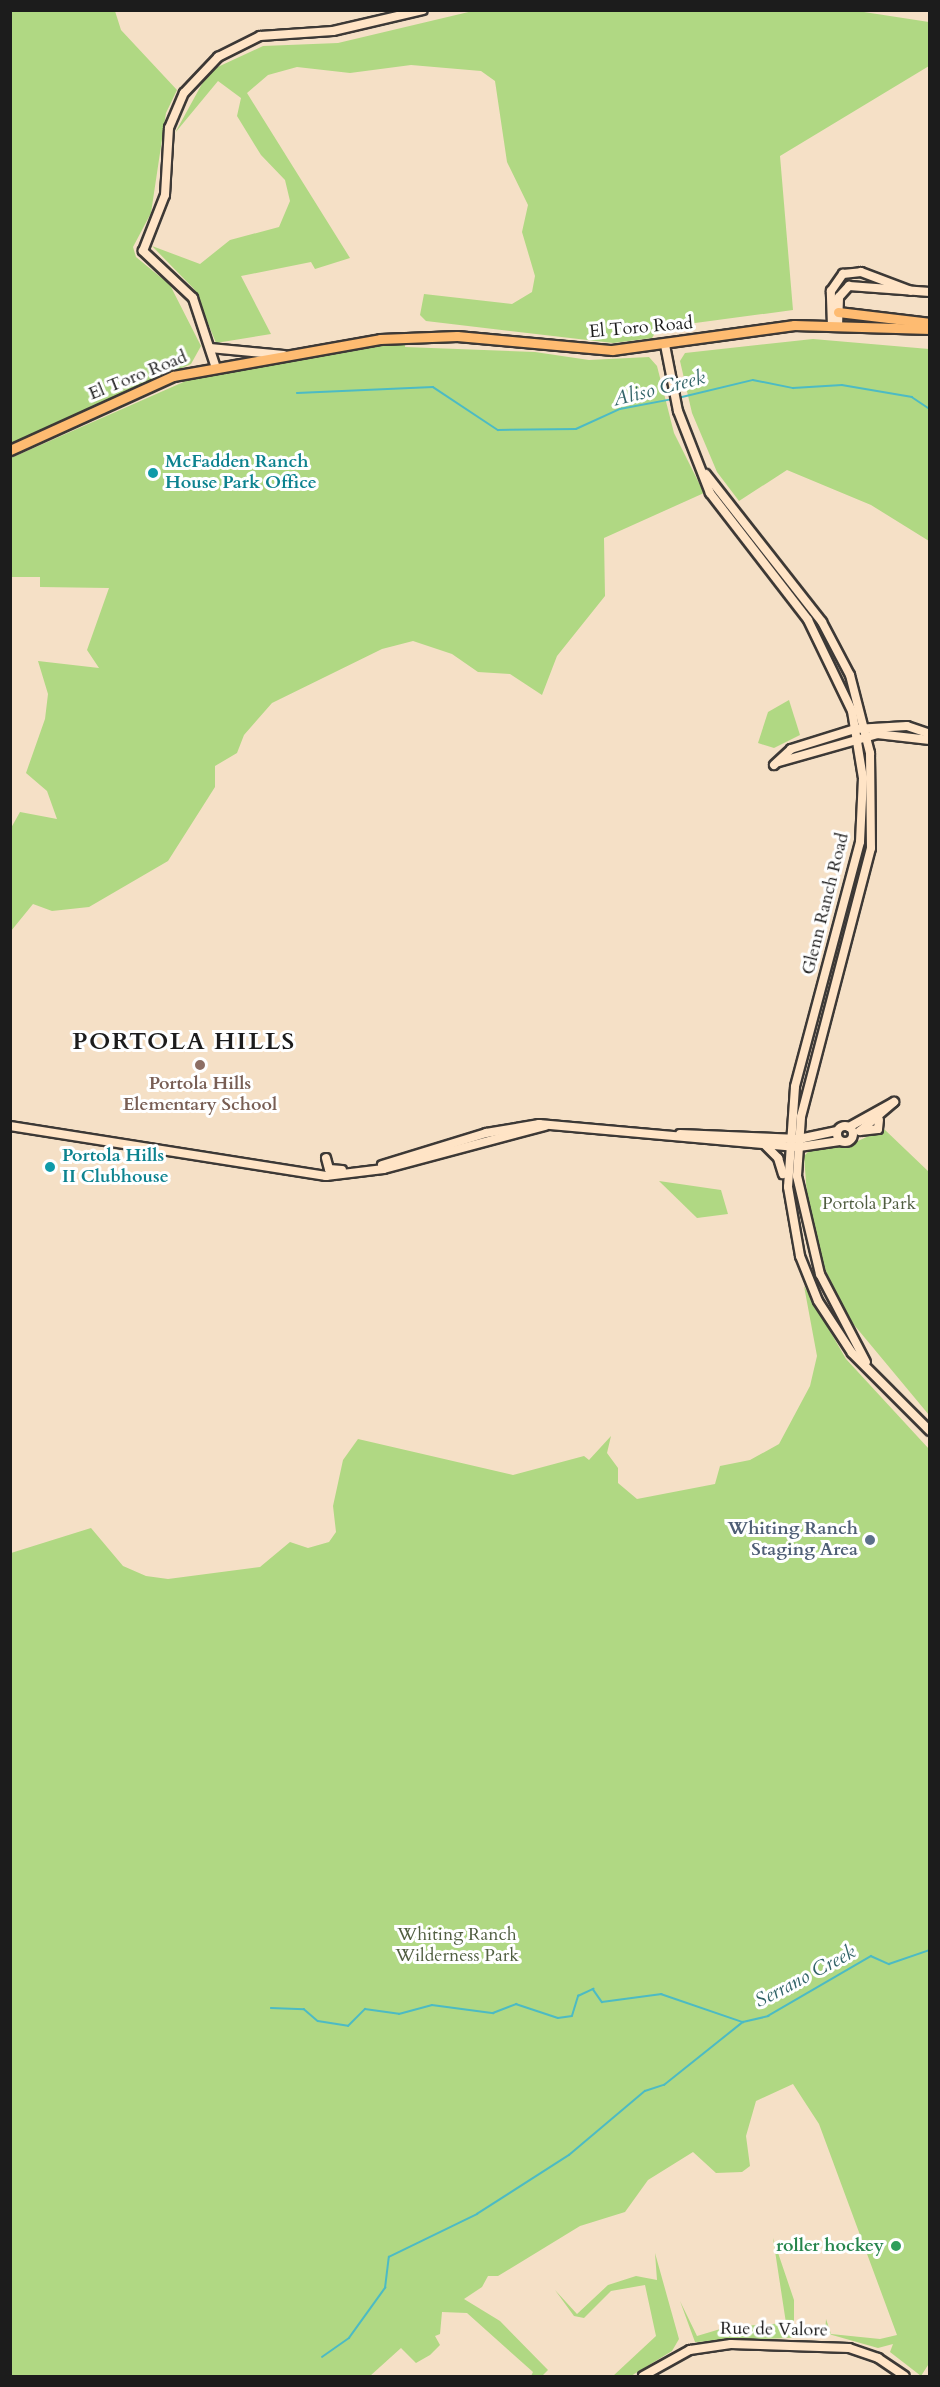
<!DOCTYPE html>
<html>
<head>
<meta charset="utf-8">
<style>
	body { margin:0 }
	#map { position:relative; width:940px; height:2387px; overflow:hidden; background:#f5e0c6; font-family:Cardo,serif }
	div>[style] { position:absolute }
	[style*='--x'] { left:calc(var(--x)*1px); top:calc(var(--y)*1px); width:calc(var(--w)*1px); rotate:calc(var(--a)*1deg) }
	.green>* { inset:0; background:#b0d883 }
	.stream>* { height:1.5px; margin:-0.75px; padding:0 0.75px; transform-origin:0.75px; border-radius:0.75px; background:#4cbbc4 }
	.roads { filter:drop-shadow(2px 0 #3d3936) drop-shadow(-2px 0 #3d3936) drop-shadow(0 2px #3d3936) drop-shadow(0 -2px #3d3936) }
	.secondary>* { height:8px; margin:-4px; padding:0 4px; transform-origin:4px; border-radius:4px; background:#ffe4c6 }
	.secondary>.ring { margin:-4px; padding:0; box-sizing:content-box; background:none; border:8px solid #ffe4c6; border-radius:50% }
	.primary>* { height:9px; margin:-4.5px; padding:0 4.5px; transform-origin:4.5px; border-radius:4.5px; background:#febb71 }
	.dots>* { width:16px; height:16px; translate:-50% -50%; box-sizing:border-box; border:3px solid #fff; border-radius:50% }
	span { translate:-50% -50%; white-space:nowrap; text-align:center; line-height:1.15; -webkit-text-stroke:6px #fff; paint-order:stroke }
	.street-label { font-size:18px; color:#1c1c1c }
	.culture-label { font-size:18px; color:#0d838f; font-weight:700 }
	.left { translate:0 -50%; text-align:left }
	.education-label { font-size:18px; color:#785e54; font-weight:700 }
	.park-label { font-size:18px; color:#505e40 }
	.service-label { font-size:18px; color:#4e5e75; font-weight:700 }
	.right { translate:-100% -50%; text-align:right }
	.leisure-label { font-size:18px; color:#27864d; font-weight:700 }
	.water-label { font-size:20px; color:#326468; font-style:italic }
	.district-label { font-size:24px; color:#1c1c1c; font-weight:700; letter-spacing:1.5px }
	.frame { position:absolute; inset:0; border:12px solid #1c1c1c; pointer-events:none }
</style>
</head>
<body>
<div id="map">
	<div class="green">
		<i style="clip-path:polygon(477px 10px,851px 10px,929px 22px,929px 66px,780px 156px,793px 310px,658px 328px,652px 338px,613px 343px,426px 321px,420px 315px,424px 294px,512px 304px,532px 292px,535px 276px,522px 232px,528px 205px,507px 162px,495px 81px,481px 71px,411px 65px,350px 73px,297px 67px,268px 75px,247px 93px,350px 258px,315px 269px,311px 262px,241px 276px,271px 334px,216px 343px,194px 289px,152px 246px,200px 264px,230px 240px,279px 227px,290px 201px,285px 180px,261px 155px,237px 116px,241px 98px,218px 81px,175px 133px,209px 71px,263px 46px,338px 43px)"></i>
		<i style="clip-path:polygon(10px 11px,115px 11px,121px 30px,177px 90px,166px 113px,151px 213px,133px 247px,136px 257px,170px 285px,201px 346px,191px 364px,11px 444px)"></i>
		<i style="clip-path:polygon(813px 339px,929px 349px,929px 541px,871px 505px,787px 470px,739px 501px,717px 472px,692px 413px,680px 361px,685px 353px)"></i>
		<i style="clip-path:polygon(405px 342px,405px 347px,535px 352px,589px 360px,649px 357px,657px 366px,674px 433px,704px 493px,604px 538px,605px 596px,557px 656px,542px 695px,510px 674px,478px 672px,452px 654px,413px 641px,382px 649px,272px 703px,244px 735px,237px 753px,215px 766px,215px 787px,168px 861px,89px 907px,52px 911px,33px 904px,11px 931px,11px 828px,20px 812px,57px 819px,47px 791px,26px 773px,45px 719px,48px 694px,38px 661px,99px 668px,87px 650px,109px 588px,40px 587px,40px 577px,11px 577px,11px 458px,188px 380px)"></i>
		<i style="clip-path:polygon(789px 700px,800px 735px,774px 748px,758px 743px,768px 712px)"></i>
		<i style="clip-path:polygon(884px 1129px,929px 1172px,929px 1415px,850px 1320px,823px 1265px,808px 1208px,804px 1156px,810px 1150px,847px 1146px)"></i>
		<i style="clip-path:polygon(659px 1181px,721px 1190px,728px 1214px,697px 1218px)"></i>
		<i style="clip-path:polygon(804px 1286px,846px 1359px,929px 1449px,930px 2362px,921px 2376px,890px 2352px,893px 2344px,878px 2348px,825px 2333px,826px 2319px,831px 2334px,880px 2339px,897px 2335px,819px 2124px,793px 2084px,756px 2101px,746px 2136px,750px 2166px,742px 2172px,716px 2173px,693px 2152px,648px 2180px,625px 2212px,580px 2226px,498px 2276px,488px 2276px,482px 2287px,464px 2299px,500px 2321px,548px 2370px,542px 2376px,531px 2376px,533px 2372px,467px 2313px,442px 2312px,440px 2334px,435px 2336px,440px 2345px,430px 2355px,416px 2363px,401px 2348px,370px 2376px,11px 2376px,11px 1553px,91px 1528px,123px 1566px,146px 1576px,168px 1579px,260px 1567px,290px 1542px,308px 1548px,329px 1542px,336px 1532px,333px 1506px,343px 1460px,358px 1439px,513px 1475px,584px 1456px,589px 1460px,611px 1436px,607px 1453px,618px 1468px,618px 1483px,637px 1499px,715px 1484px,720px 1466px,750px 1460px,779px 1444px,810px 1386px,817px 1356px)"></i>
		<i style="clip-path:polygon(773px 2238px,794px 2300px,794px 2333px,811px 2337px,695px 2342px,680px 2301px,697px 2336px,727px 2327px,786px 2323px)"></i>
		<i style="clip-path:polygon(655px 2253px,679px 2339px,672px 2351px,631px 2376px,613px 2376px,656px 2336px,645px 2285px,611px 2291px,584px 2318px,574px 2316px,555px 2290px,577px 2314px,608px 2285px,636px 2276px,657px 2280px)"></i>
	</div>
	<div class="stream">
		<i style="--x:297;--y:393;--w:136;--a:-2.5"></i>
		<i style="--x:433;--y:387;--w:78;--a:33.5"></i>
		<i style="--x:498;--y:430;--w:78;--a:-0.7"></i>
		<i style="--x:576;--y:429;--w:48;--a:-24.4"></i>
		<i style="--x:620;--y:409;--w:54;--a:-10.7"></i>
		<i style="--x:678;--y:398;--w:77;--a:-13.5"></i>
		<i style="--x:753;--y:380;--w:41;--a:11.3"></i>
		<i style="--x:793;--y:388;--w:49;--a:-3.5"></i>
		<i style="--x:842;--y:385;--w:71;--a:9.7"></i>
		<i style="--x:912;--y:397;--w:22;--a:34"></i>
		<i style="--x:271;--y:2008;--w:33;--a:2"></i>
		<i style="--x:304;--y:2009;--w:18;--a:41"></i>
		<i style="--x:318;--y:2021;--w:30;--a:9"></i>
		<i style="--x:348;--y:2026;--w:24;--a:-45"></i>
		<i style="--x:365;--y:2009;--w:34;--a:8"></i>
		<i style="--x:399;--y:2014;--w:34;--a:-15"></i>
		<i style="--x:432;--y:2005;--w:62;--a:7.5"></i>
		<i style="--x:493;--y:2013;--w:25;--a:-21"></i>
		<i style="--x:516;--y:2004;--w:44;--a:18.4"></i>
		<i style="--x:558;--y:2018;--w:14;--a:-8"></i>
		<i style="--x:572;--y:2016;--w:21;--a:-73"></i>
		<i style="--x:578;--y:1996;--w:17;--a:-25"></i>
		<i style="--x:593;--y:1989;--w:16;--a:55"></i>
		<i style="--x:602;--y:2002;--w:60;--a:-7.7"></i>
		<i style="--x:661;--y:1994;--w:87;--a:18.9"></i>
		<i style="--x:743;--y:2022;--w:26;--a:-13"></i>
		<i style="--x:768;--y:2016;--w:119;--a:-30.2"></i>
		<i style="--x:871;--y:1956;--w:20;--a:24"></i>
		<i style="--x:889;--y:1964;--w:43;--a:-18.9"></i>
		<i style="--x:322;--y:2357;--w:33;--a:-35"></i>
		<i style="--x:349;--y:2338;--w:62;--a:-54.2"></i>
		<i style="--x:385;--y:2288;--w:31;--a:-83"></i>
		<i style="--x:389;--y:2257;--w:98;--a:-26"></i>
		<i style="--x:477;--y:2214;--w:109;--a:-32.7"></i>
		<i style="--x:569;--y:2155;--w:99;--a:-40.1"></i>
		<i style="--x:645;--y:2091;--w:20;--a:-18"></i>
		<i style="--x:664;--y:2085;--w:101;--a:-38.6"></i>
	</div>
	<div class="roads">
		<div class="secondary">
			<i style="--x:832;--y:326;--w:35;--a:-92"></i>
			<i style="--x:831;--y:291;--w:21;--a:-55"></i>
			<i style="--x:843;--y:274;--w:18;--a:-6"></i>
			<i style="--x:861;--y:272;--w:53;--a:20.8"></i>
			<i style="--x:838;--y:326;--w:29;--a:-88"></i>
			<i style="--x:839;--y:297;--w:15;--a:-48"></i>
			<i style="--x:849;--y:286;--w:81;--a:4.2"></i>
			<i style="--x:665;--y:345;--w:67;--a:78.9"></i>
			<i style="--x:678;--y:411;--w:88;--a:68.7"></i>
			<i style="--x:710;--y:493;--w:160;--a:52.3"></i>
			<i style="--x:808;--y:620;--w:101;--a:64.2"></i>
			<i style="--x:852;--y:711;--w:68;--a:80.7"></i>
			<i style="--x:863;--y:778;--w:64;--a:92.7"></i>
			<i style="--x:860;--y:842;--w:253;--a:104.9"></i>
			<i style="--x:795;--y:1087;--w:100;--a:94"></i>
			<i style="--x:788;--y:1187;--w:70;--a:80.1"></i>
			<i style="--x:800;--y:1256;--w:48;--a:68.2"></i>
			<i style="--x:818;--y:1301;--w:62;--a:56.8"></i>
			<i style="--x:852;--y:1353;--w:110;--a:45"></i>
			<i style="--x:210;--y:348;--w:74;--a:5.4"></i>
			<i style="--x:215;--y:365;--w:71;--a:-108.2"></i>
			<i style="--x:193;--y:298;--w:69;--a:-136.8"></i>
			<i style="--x:143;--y:251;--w:60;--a:-68.6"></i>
			<i style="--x:165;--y:195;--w:67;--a:-86.6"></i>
			<i style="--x:169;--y:128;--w:38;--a:-67"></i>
			<i style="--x:184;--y:93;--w:50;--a:-46.6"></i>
			<i style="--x:218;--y:57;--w:47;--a:-26.6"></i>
			<i style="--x:260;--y:36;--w:73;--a:-3.9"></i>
			<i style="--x:333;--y:31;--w:92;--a:-13.1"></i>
			<i style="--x:706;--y:474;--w:188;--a:51.9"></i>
			<i style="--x:822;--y:622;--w:60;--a:62.2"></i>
			<i style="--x:850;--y:675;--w:81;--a:75.6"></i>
			<i style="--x:870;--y:753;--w:95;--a:89.4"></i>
			<i style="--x:871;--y:848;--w:278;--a:104.6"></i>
			<i style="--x:801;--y:1117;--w:59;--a:93.9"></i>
			<i style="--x:797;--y:1176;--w:101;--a:76.8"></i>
			<i style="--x:820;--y:1274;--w:99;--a:62.4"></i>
			<i style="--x:779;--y:762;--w:102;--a:-15.9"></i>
			<i style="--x:877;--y:734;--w:53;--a:6.5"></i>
			<i style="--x:774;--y:765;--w:23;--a:-43"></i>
			<i style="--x:791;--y:749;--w:67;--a:-17.4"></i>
			<i style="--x:855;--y:729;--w:52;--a:-3.3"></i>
			<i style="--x:907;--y:726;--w:24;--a:19"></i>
			<i class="ring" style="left:837px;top:1126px;width:8px;height:8px"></i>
			<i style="--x:10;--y:1126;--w:320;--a:9"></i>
			<i style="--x:326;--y:1176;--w:58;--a:-6.9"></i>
			<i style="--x:384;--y:1169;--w:167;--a:-15"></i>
			<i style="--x:849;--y:1127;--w:51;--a:-29.1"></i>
			<i style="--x:860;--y:1131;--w:45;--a:-40.5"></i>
			<i style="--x:860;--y:1131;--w:18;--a:-6"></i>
			<i style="--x:878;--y:1129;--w:9;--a:-84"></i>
			<i style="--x:680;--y:1134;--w:119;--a:2.4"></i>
			<i style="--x:799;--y:1139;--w:39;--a:-12"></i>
			<i style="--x:762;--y:1142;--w:23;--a:45"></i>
			<i style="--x:778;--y:1158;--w:17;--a:73"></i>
			<i style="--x:326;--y:1158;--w:11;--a:75"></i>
			<i style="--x:329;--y:1169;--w:13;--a:4"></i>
			<i style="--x:382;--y:1165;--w:109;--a:-17.1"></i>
			<i style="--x:486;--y:1133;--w:54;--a:-9.6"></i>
			<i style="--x:539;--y:1124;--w:261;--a:5.1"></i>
			<i style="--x:799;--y:1147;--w:41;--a:-8.3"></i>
			<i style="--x:643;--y:2376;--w:54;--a:-29"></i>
			<i style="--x:690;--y:2350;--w:41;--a:-8.3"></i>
			<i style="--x:731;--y:2344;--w:118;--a:1.9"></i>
			<i style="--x:849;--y:2348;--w:31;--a:19"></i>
			<i style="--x:878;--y:2358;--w:32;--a:34"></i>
		</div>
		<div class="primary">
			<i style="--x:838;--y:312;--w:93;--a:6.8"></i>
			<i style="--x:10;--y:450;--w:179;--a:-24.4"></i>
			<i style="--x:173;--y:376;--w:210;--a:-10.1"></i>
			<i style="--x:380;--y:339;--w:77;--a:-2.2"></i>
			<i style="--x:457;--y:336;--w:156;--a:5.2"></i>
			<i style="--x:612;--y:350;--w:184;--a:-7.8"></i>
			<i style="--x:794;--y:325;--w:136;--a:1.7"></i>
		</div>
	</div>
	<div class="dots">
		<i style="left:153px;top:473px;background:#0f9aa8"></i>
		<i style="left:200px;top:1065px;background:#8d6e63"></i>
		<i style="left:50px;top:1167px;background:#0f9aa8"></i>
		<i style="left:870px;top:1540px;background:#5c6f8a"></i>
		<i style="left:896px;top:2246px;background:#2e9e5b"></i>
	</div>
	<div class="street-label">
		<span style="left:641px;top:328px;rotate:-5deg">El Toro Road</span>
		<span style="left:138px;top:376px;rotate:-22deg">El Toro Road</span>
		<span style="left:826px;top:904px;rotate:-76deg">Glenn Ranch Road</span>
		<span style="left:774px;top:2330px;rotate:1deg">Rue de Valore</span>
	</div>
	<div class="culture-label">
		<span class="left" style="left:165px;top:473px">McFadden Ranch<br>House Park Office</span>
		<span class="left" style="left:62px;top:1167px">Portola Hills<br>II Clubhouse</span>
	</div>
	<div class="education-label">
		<span style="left:200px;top:1095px">Portola Hills<br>Elementary School</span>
	</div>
	<div class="park-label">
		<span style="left:869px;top:1204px">Portola Park</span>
		<span style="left:457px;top:1946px">Whiting Ranch<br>Wilderness Park</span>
	</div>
	<div class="service-label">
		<span class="right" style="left:858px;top:1540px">Whiting Ranch<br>Staging Area</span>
	</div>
	<div class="leisure-label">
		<span class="right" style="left:884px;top:2246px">roller hockey</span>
	</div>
	<div class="water-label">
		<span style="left:659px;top:388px;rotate:-14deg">Aliso Creek</span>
		<span style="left:805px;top:1976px;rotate:-28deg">Serrano Creek</span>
	</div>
	<div class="district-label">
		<span style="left:184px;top:1042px">PORTOLA HILLS</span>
	</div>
	<div class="frame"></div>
</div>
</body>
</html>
